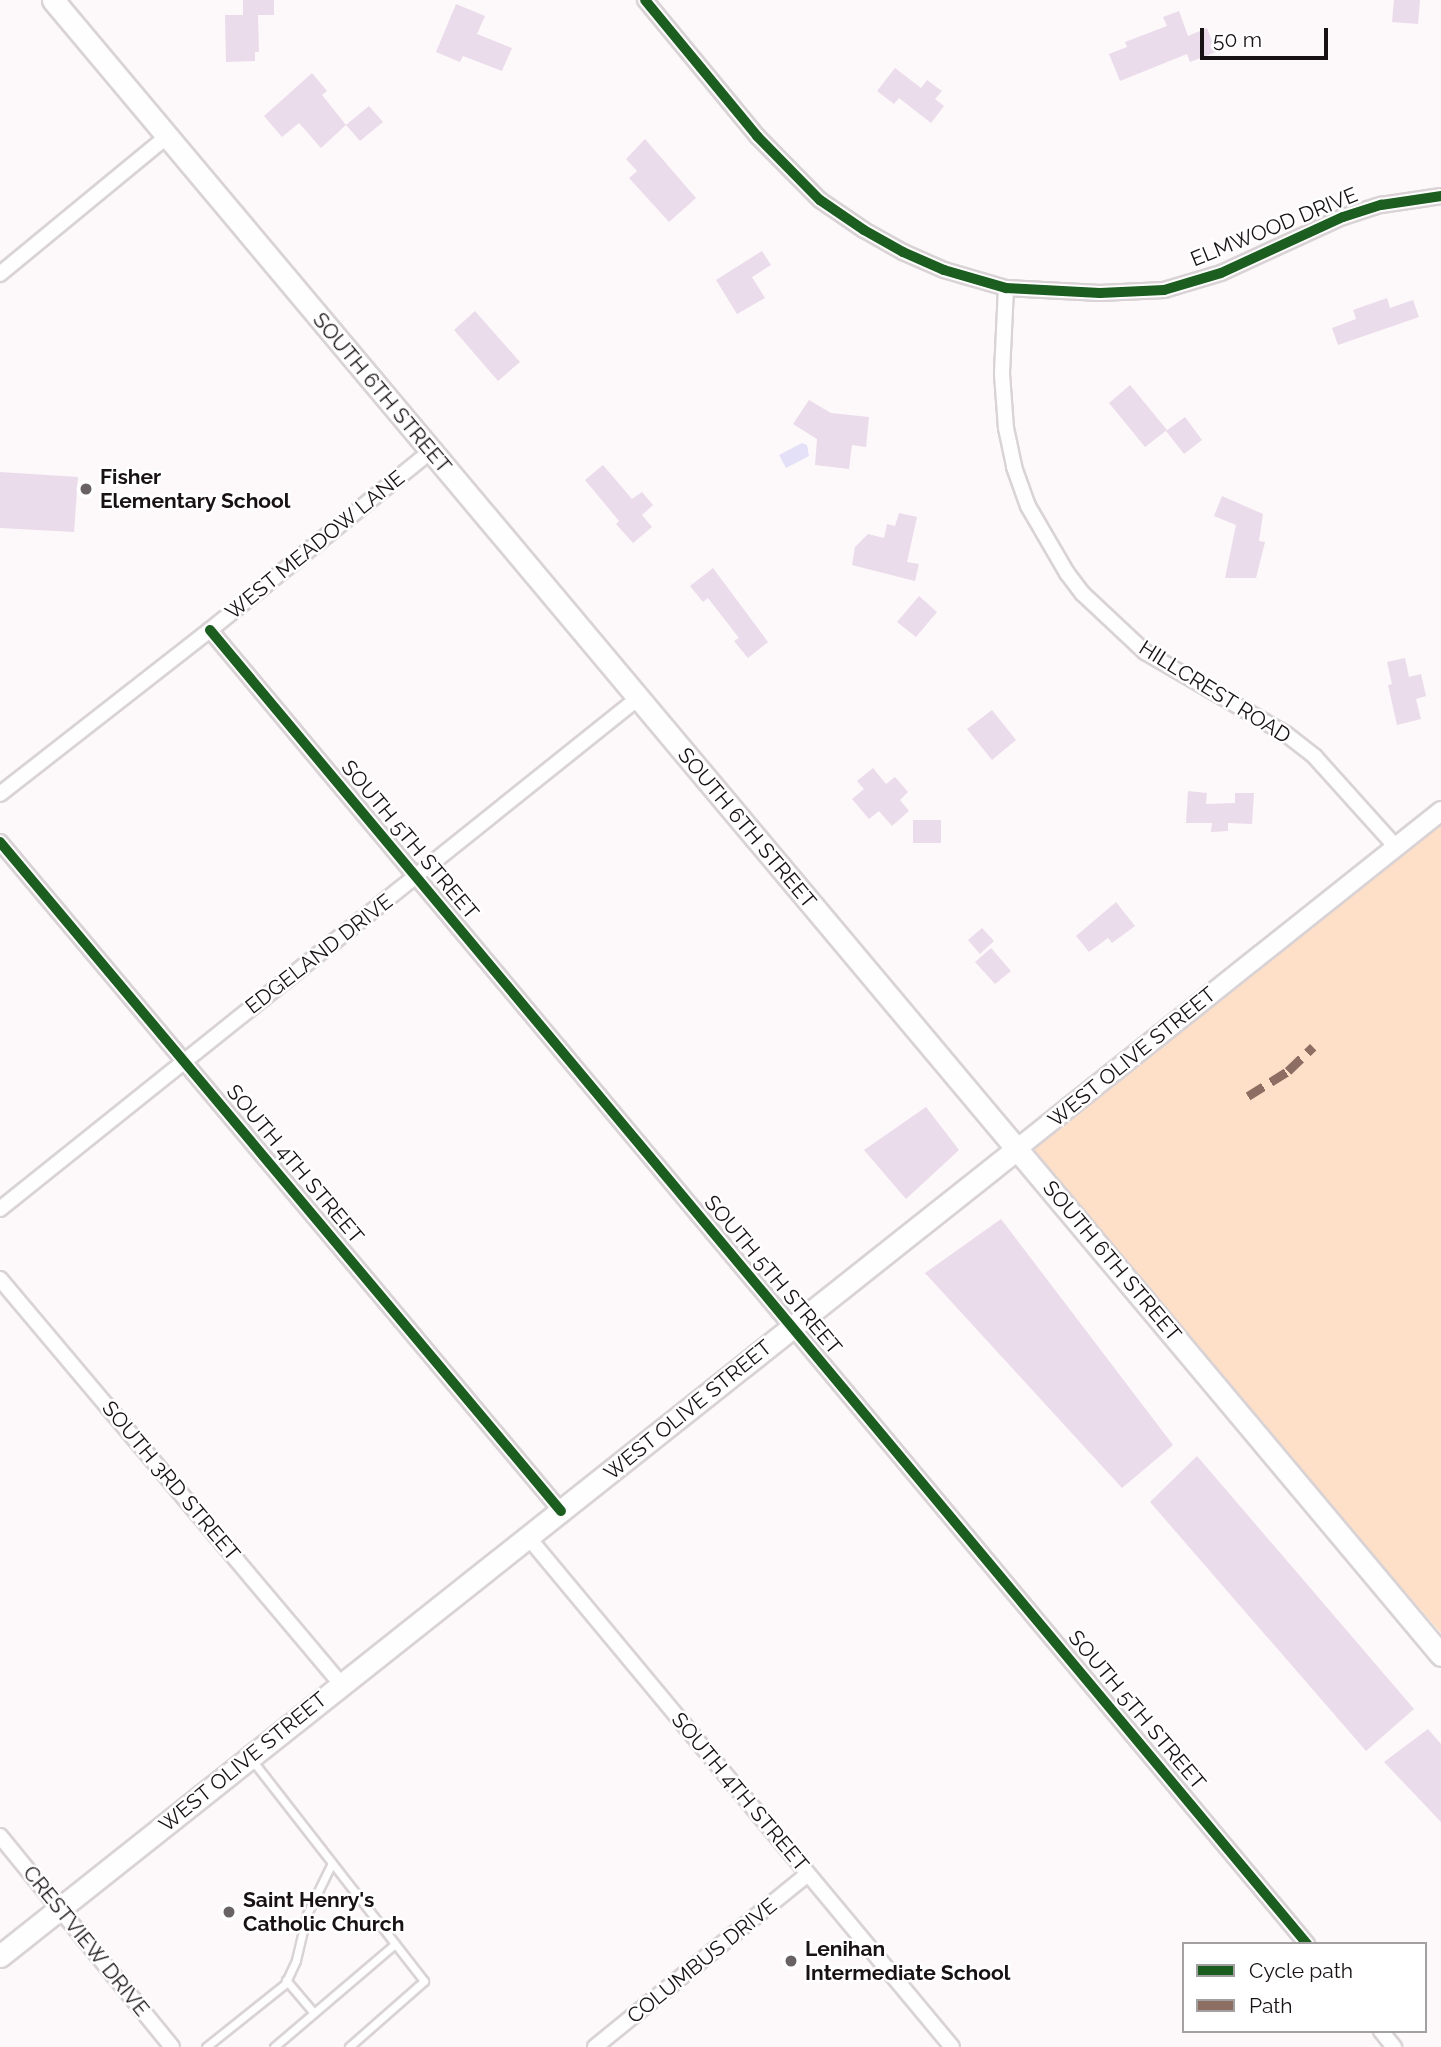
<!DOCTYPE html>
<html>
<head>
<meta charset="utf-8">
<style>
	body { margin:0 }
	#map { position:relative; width:1441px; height:2047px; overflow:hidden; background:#fdf8fa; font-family:Raleway,sans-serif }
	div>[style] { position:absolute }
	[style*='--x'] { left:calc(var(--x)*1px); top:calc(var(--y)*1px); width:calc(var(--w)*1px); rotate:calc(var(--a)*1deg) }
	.green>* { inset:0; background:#fedfc8 }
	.water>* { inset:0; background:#e3e0f7 }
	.building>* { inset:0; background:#ebdceb }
	.roads { filter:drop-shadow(2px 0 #d9d3d5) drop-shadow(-2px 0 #d9d3d5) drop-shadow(0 2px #d9d3d5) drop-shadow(0 -2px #d9d3d5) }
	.service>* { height:7px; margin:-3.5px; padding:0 3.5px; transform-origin:3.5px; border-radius:3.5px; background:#fffefe }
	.minor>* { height:14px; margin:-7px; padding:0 7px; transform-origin:7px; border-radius:7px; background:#fffefe }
	.tertiary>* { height:18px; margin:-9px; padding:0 9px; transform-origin:9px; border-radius:9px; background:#fffefe }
	.secondary>* { height:21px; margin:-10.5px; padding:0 10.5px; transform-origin:10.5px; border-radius:10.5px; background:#fffefe }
	.quiet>* { height:9px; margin-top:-4.5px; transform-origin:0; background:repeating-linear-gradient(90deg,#8d6e63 0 18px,transparent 0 27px) }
	.cycleway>* { height:10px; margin:-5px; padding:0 5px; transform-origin:5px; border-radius:5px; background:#1b5e20 }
	.dots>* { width:19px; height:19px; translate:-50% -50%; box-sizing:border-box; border:4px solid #fff; border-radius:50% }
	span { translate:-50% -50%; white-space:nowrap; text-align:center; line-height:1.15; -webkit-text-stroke:5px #fff; paint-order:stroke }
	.street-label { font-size:21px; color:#181214 }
	.poi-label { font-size:21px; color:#181214; font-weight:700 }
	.left { translate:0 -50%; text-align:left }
	.legend { position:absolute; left:1182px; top:1942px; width:245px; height:91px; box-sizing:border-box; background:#fff; border:2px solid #a3a0a1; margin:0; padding:9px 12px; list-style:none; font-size:21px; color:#181214 }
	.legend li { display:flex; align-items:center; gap:14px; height:35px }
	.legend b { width:35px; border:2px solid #a3a0a1 }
	.scale { position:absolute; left:1200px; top:28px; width:128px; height:32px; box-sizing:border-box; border:4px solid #181214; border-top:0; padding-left:9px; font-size:21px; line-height:24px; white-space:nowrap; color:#181214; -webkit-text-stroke:5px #fff; paint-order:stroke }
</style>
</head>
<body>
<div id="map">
	<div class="green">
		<i style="clip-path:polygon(1441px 811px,1441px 1633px,1018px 1148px)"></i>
	</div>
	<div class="water">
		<i style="clip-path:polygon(802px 443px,807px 445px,809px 456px,786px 468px,779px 455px)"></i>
	</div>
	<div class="building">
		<i style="clip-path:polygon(243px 0,274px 0,274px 15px,258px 15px,259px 52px,255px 52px,255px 61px,226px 62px,225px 15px,243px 15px)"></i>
		<i style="clip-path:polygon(1394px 0,1420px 0,1418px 24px,1392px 22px)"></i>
		<i style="clip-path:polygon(456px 4px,485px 16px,477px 34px,512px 48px,502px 71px,463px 56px,460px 62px,436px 52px)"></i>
		<i style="clip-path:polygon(1179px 11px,1188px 36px,1207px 28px,1216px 52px,1190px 62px,1187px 54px,1120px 81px,1109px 54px,1127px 47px,1125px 42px,1167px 26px,1163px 17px)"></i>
		<i style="clip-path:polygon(895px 68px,921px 88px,927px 80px,942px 91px,935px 99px,944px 106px,931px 123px,899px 98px,894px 104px,877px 91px)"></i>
		<i style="clip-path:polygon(312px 73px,327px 91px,322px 95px,346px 125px,321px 148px,299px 123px,282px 137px,264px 116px)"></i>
		<i style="clip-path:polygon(369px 106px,383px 122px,360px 141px,346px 125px)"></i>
		<i style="clip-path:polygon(645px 139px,696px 198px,669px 222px,629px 178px,637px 171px,626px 159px)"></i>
		<i style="clip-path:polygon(762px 251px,771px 265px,752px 277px,765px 298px,737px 314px,716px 280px)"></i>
		<i style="clip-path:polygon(1387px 298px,1390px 308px,1413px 300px,1419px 317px,1338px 345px,1332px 328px,1356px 319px,1353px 310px)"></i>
		<i style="clip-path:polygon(475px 311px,520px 362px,498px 381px,454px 330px)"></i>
		<i style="clip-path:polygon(1130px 385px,1167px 430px,1145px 447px,1109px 403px)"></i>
		<i style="clip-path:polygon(809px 400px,831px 413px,869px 417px,866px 447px,852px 445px,849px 469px,815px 465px,817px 439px,793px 424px)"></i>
		<i style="clip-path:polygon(1185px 417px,1202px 440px,1184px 454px,1166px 431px)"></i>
		<i style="clip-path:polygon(603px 465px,632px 499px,642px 492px,653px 505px,642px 515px,652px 527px,633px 543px,616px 524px,619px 521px,585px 480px)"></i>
		<i style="clip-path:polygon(0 472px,78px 477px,74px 532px,0 528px)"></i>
		<i style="clip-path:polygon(1222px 496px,1263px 514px,1259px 541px,1265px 542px,1256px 578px,1225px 578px,1236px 525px,1214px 516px)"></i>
		<i style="clip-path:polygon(899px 513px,917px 517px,907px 562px,919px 564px,915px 581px,852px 565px,855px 547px,868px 534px,884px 538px,887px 524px,895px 526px)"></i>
		<i style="clip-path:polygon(713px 568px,768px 642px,748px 658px,734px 641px,739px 638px,708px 598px,703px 602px,690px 586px)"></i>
		<i style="clip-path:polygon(919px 596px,937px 612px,916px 637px,897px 622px)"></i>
		<i style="clip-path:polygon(1405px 658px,1409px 677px,1421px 674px,1426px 696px,1416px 699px,1421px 719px,1397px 725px,1388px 685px,1392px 684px,1387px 662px)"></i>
		<i style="clip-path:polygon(992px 710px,1016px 740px,992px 760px,967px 729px)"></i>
		<i style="clip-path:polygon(873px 768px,886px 784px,895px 777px,908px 792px,900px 800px,909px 811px,892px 826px,879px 811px,869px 819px,852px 799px,864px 789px,857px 781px)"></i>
		<i style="clip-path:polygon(1188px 791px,1207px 793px,1206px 804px,1235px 803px,1235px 793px,1254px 793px,1252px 824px,1228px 823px,1228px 831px,1211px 832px,1212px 823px,1186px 823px)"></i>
		<i style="clip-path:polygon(913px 820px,941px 820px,941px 843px,913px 843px)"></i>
		<i style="clip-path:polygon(1116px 902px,1135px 926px,1112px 943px,1108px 938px,1089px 952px,1076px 936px)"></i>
		<i style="clip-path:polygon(982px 928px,994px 941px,980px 954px,968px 940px)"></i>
		<i style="clip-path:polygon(991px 948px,1011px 971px,995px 984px,975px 962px)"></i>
		<i style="clip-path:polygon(926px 1107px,959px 1150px,906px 1199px,864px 1150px)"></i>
		<i style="clip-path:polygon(1001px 1219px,1173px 1445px,1122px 1488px,925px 1273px)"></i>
		<i style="clip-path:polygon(1197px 1456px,1414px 1709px,1366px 1751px,1150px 1502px)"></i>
		<i style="clip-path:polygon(1428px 1729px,1441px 1744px,1441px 1822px,1384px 1762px)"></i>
	</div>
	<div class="roads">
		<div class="service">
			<i style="--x:252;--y:1760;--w:280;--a:52.1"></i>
			<i style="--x:424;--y:1981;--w:100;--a:138.7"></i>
			<i style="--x:286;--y:1980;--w:43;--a:49.7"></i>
			<i style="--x:206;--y:2047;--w:101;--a:-38.6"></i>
			<i style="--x:285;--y:1984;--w:26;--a:-65"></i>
			<i style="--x:296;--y:1960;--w:47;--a:-76.6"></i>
			<i style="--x:307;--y:1914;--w:55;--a:-63.9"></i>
			<i style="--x:274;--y:2047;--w:159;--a:-40.4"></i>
		</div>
		<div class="minor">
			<i style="--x:645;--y:0;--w:176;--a:50.5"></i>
			<i style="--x:757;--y:136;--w:90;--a:45.5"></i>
			<i style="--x:820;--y:200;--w:53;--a:34.3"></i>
			<i style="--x:864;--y:230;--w:45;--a:29.4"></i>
			<i style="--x:903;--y:252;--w:45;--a:23.7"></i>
			<i style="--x:944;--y:270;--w:65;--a:16.2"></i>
			<i style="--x:1006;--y:288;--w:94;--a:3"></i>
			<i style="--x:1100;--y:293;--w:64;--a:-2.7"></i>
			<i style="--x:1164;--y:290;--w:59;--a:-16.6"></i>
			<i style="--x:1221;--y:273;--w:134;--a:-24.7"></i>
			<i style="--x:1343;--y:217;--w:40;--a:-18"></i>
			<i style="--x:1381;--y:205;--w:61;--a:-8.5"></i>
			<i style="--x:0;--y:274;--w:215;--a:-39.5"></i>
			<i style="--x:1006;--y:288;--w:86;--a:92.7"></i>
			<i style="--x:1002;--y:374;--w:54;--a:85.8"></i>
			<i style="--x:1006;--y:428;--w:40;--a:78"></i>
			<i style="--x:1014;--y:467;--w:41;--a:70.3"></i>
			<i style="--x:1028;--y:506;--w:78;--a:59.8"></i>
			<i style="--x:1067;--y:573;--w:26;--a:53"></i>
			<i style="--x:1083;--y:594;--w:85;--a:43.1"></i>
			<i style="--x:1145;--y:652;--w:163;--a:30.2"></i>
			<i style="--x:1286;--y:734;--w:37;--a:38"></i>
			<i style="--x:1315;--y:757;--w:120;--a:48"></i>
			<i style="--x:210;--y:630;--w:1712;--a:50.14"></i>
			<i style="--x:0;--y:794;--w:266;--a:-38"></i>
			<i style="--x:210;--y:630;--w:284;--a:-39"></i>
			<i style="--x:0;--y:842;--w:873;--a:50.02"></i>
			<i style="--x:0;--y:1209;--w:816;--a:-38.68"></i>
			<i style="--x:0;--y:1279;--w:529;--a:49.9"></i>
			<i style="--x:528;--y:1537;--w:663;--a:50.26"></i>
			<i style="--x:0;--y:1836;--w:272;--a:50.8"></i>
			<i style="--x:1381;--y:2031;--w:21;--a:51"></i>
			<i style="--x:595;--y:2047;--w:274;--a:-39.1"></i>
		</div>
		<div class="tertiary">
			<i style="--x:1018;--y:1148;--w:541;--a:-38.54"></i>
		</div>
		<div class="secondary">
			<i style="--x:53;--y:0;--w:2160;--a:50.01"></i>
			<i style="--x:0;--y:1956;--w:1300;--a:-38.44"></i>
		</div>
	</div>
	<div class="quiet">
		<i style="--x:1248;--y:1096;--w:47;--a:-32"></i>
		<i style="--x:1288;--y:1071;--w:35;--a:-44"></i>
	</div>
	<div class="cycleway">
		<i style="--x:645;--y:0;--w:176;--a:50.5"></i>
		<i style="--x:757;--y:136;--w:90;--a:45.5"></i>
		<i style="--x:820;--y:200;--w:53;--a:34.3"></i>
		<i style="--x:864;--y:230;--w:45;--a:29.4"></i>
		<i style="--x:903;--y:252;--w:45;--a:23.7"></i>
		<i style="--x:944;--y:270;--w:65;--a:16.2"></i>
		<i style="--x:1006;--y:288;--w:94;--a:3"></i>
		<i style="--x:1100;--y:293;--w:64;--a:-2.7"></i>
		<i style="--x:1164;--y:290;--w:59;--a:-16.6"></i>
		<i style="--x:1221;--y:273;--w:134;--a:-24.7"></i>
		<i style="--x:1343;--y:217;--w:40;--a:-18"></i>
		<i style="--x:1381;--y:205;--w:61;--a:-8.5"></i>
		<i style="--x:210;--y:630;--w:1712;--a:50.14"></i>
		<i style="--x:0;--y:842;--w:873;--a:50.02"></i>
	</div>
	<div class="dots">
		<i style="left:86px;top:489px;background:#686264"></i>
		<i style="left:229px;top:1912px;background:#686264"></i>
		<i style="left:791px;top:1961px;background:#686264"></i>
	</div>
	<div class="street-label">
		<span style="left:1274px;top:227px;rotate:-22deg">ELMWOOD DRIVE</span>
		<span style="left:382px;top:393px;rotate:50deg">SOUTH 6TH STREET</span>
		<span style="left:315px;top:545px;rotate:-39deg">WEST MEADOW LANE</span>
		<span style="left:1215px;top:692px;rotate:32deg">HILLCREST ROAD</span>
		<span style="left:747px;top:828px;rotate:50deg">SOUTH 6TH STREET</span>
		<span style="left:410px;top:840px;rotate:50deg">SOUTH 5TH STREET</span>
		<span style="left:319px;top:954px;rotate:-38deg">EDGELAND DRIVE</span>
		<span style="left:1132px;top:1057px;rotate:-39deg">WEST OLIVE STREET</span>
		<span style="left:295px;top:1164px;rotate:50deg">SOUTH 4TH STREET</span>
		<span style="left:1112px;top:1261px;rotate:50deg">SOUTH 6TH STREET</span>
		<span style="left:773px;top:1275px;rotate:50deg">SOUTH 5TH STREET</span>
		<span style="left:688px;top:1410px;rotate:-39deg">WEST OLIVE STREET</span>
		<span style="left:171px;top:1481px;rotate:50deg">SOUTH 3RD STREET</span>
		<span style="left:1137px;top:1710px;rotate:50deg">SOUTH 5TH STREET</span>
		<span style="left:243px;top:1762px;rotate:-39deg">WEST OLIVE STREET</span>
		<span style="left:740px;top:1792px;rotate:50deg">SOUTH 4TH STREET</span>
		<span style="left:86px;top:1941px;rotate:51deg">CRESTVIEW DRIVE</span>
		<span style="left:702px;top:1961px;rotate:-39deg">COLUMBUS DRIVE</span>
	</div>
	<div class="poi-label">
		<span class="left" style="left:100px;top:489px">Fisher<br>Elementary School</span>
		<span class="left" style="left:243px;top:1912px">Saint Henry's<br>Catholic Church</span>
		<span class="left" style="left:805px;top:1961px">Lenihan<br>Intermediate School</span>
	</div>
	<ul class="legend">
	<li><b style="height:9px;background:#1b5e20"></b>Cycle path</li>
	<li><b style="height:9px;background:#8d6e63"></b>Path</li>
	</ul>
	<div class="scale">50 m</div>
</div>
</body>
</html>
